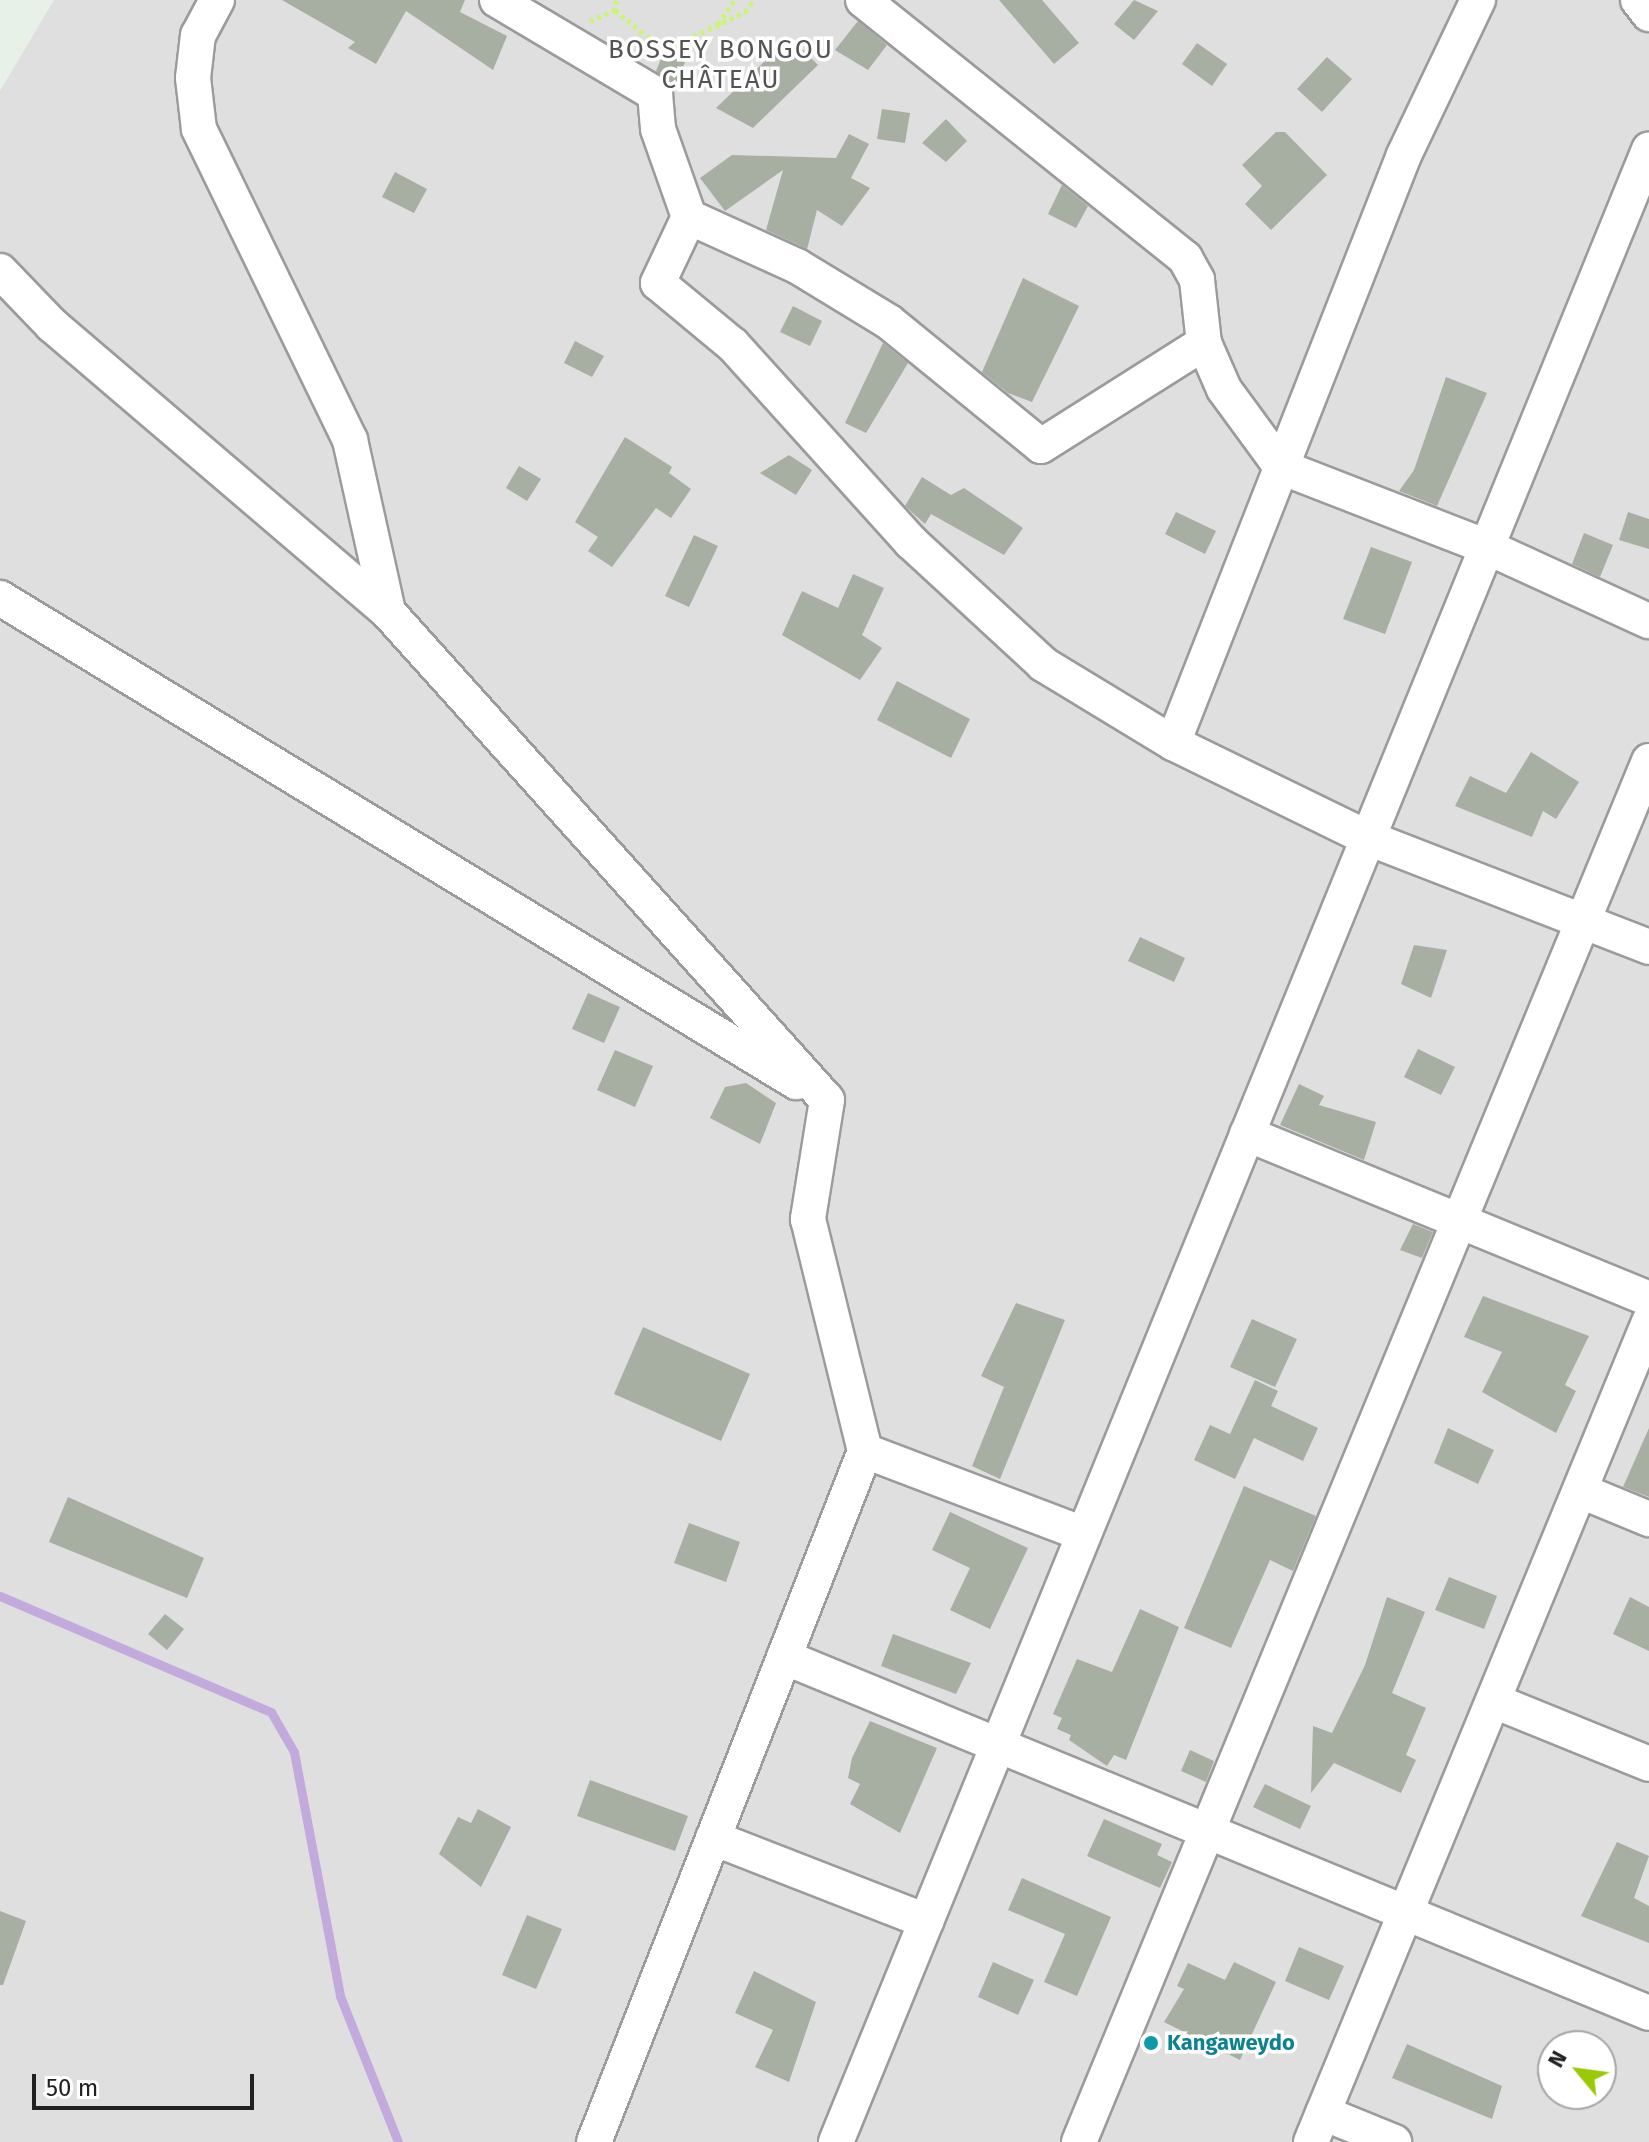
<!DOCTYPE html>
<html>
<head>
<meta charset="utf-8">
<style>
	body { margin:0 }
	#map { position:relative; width:1649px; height:2142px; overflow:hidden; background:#e8f1e8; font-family:"Fira Sans",sans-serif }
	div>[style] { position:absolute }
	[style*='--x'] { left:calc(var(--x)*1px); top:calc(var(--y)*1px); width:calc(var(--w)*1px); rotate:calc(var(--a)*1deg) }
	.residential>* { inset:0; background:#dedfde }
	.stream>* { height:9px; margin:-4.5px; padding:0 4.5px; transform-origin:4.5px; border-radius:4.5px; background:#c2aadc }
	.building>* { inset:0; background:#a7afa3 }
	.path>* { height:5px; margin-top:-2.5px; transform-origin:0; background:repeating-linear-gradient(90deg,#c8f574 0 4px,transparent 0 8px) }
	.roads { filter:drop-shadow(2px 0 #9b9b9b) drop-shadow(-2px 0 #9b9b9b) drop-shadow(0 2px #9b9b9b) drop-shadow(0 -2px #9b9b9b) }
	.street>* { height:34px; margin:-17px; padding:0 17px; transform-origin:17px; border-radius:17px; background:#fff }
	.dots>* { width:22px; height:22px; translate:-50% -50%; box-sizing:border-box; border:4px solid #fff; border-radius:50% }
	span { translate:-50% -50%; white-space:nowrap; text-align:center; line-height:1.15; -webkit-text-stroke:7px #fff; paint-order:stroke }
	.culture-label { font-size:22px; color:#0d838f; font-weight:700 }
	.left { translate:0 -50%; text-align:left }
	.quarter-label { font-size:26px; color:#545454; letter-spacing:2px }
	.north { position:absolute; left:1537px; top:2030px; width:80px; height:80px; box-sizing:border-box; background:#fff; border:2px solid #a6a6a6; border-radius:50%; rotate:299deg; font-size:22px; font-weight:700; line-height:32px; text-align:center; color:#212121 }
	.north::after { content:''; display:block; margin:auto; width:28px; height:36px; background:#9aca07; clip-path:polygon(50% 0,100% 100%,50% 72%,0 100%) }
	.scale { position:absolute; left:32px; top:2074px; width:222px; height:36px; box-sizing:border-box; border:4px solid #212121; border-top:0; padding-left:10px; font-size:24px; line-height:28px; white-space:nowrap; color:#212121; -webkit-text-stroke:6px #fff; paint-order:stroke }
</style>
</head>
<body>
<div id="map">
	<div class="residential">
		<i style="clip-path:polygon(evenodd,54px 0,1649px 0,1649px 2142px,0 2142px,0 91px,54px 0,1553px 2046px,1601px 2046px,1601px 2094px,1553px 2094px,1553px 2046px)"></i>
	</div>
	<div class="stream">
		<i style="--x:0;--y:1596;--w:295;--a:23.2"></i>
		<i style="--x:271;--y:1712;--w:46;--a:60.1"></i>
		<i style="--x:294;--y:1752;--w:248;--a:79.3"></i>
		<i style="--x:340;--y:1996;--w:157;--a:68.3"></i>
	</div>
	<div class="building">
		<i style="clip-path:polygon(282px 0,465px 0,460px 12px,507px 36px,493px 70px,406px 11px,376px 64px,348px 48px,355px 42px)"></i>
		<i style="clip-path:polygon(999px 0,1042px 0,1079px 43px,1054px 64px)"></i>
		<i style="clip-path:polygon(1134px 0,1158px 11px,1134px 40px,1114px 24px)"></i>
		<i style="clip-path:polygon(858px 21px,887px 45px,868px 70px,835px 50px)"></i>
		<i style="clip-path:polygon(790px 37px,818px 65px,753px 128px,716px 108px)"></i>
		<i style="clip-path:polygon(1197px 43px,1227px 64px,1212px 86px,1182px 64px)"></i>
		<i style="clip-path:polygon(663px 54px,685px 62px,674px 90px,656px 71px)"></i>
		<i style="clip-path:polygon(1327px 57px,1352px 79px,1322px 112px,1297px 89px)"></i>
		<i style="clip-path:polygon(882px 109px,910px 113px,905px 143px,877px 139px)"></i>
		<i style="clip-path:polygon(946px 119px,967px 141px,946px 162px,922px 143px)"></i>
		<i style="clip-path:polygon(1276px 132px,1285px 132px,1327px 175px,1271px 230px,1245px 204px,1262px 186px,1242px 165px)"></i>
		<i style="clip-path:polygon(849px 134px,869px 144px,851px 178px,870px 188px,842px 226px,817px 210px,807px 249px,766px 230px,783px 170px,725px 211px,700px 178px,732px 155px,836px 158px)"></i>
		<i style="clip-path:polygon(395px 172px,427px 189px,414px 213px,382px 197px)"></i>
		<i style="clip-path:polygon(1062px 185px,1088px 206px,1076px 228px,1048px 214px)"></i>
		<i style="clip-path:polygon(1023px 278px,1079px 306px,1032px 402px,1008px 393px,982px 372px)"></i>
		<i style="clip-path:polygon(793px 306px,822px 321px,810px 346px,780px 332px)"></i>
		<i style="clip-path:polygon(575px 341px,604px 356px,592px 377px,564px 363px)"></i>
		<i style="clip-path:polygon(883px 343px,908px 363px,866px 433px,845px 423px)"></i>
		<i style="clip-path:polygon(1446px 377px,1487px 393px,1437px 506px,1399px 491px,1414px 470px)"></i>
		<i style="clip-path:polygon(625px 437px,672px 467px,669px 473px,691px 489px,671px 518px,656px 508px,612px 567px,588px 551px,598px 537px,575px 522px)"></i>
		<i style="clip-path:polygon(789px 455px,812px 470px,796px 495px,760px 473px)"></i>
		<i style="clip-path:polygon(519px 466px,541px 479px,527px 501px,506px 488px)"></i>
		<i style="clip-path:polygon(922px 477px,951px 495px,964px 488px,1023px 528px,1004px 555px,931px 514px,925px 524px,905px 506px)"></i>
		<i style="clip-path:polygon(1176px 512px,1216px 531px,1205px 554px,1165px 534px)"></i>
		<i style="clip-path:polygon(1628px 512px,1649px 519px,1649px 549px,1619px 540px)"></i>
		<i style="clip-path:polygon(1584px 533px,1613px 545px,1600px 577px,1572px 564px)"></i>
		<i style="clip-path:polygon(694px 535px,718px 546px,689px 607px,665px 596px)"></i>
		<i style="clip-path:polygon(1371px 547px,1412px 562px,1385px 634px,1343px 619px)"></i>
		<i style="clip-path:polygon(853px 574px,884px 588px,862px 635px,882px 648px,860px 680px,782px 635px,802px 591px,838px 608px)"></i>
		<i style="clip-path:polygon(897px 681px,970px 719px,951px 758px,877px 720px)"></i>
		<i style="clip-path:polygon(1531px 752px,1579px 782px,1556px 819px,1543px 811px,1532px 837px,1455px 806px,1470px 776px,1506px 793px)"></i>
		<i style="clip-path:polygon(1140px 937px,1185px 958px,1174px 982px,1128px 961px)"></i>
		<i style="clip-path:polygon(1414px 945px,1447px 950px,1431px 998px,1401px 984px)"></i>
		<i style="clip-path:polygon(588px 993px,620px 1007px,604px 1043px,572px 1029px)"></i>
		<i style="clip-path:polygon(1418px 1049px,1455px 1067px,1441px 1095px,1404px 1077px)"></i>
		<i style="clip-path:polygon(615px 1050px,653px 1066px,635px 1107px,597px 1090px)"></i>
		<i style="clip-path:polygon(746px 1083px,776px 1103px,760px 1144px,710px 1118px,725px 1087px)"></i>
		<i style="clip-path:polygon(1299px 1084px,1324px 1096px,1319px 1105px,1376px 1122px,1364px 1160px,1280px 1125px)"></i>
		<i style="clip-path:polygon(1413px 1224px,1433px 1232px,1422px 1258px,1400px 1250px)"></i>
		<i style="clip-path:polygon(1483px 1296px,1589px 1336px,1565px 1385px,1576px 1391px,1556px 1433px,1482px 1392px,1502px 1352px,1464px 1337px)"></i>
		<i style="clip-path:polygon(1016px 1303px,1065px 1320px,1000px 1479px,972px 1466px,1004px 1387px,981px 1376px)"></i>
		<i style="clip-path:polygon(1252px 1319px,1297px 1339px,1275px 1387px,1230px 1367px)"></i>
		<i style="clip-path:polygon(643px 1327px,750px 1374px,721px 1441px,614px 1394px)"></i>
		<i style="clip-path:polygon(1255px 1380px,1278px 1391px,1271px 1406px,1318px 1428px,1303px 1461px,1254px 1438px,1235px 1479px,1194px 1460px,1210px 1425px,1230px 1434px)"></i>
		<i style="clip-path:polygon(1448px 1428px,1494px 1450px,1478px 1484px,1434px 1463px)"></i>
		<i style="clip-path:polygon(1649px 1428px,1649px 1497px,1623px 1487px)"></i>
		<i style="clip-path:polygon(1244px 1486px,1316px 1516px,1293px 1571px,1270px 1560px,1231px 1648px,1184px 1628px)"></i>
		<i style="clip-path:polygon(68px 1497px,204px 1558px,187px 1598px,49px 1542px)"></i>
		<i style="clip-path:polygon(950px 1512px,1028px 1548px,990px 1629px,950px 1610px,970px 1568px,932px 1550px)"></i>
		<i style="clip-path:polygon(689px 1523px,740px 1542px,726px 1582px,674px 1563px)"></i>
		<i style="clip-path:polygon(1449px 1577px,1497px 1596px,1484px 1629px,1435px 1610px)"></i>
		<i style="clip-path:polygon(1387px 1597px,1425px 1612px,1392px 1693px,1426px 1708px,1406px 1755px,1416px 1760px,1401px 1793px,1334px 1763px,1311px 1793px,1313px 1726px,1332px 1733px,1365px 1665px)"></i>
		<i style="clip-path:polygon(1630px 1597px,1649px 1607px,1649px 1651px,1613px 1634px)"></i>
		<i style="clip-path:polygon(1140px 1609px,1179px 1627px,1126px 1760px,1114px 1755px,1107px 1766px,1069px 1740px,1071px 1735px,1057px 1729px,1062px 1718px,1053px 1714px,1077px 1659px,1112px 1672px)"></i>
		<i style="clip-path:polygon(165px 1614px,184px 1629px,167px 1650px,148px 1634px)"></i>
		<i style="clip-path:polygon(893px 1634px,971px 1663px,956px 1694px,881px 1666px)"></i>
		<i style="clip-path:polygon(870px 1721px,937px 1748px,900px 1833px,850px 1804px,860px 1784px,848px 1778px,852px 1758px)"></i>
		<i style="clip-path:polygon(1190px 1750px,1214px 1761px,1206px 1782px,1181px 1771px)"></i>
		<i style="clip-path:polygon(590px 1780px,688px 1816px,675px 1851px,577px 1816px)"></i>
		<i style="clip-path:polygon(1265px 1784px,1311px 1806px,1300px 1829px,1253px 1807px)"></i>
		<i style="clip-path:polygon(478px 1809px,511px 1827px,481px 1887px,439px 1854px,458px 1817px,471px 1823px)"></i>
		<i style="clip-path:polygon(1104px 1819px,1162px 1844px,1157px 1855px,1172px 1862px,1160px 1888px,1087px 1856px)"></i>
		<i style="clip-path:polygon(1617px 1842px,1649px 1856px,1634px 1898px,1649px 1906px,1649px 1943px,1581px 1916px)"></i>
		<i style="clip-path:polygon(1022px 1878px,1111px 1917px,1077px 1996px,1044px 1982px,1065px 1934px,1008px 1910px)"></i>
		<i style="clip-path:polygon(0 1911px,26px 1921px,3px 1985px,0 1985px)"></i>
		<i style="clip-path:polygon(527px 1915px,562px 1929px,536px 1989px,502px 1975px)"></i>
		<i style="clip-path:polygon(1299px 1947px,1344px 1966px,1329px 2000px,1285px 1981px)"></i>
		<i style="clip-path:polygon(993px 1962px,1034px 1980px,1018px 2015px,978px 1997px)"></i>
		<i style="clip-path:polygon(1234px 1962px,1276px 1982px,1240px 2060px,1164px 2022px,1184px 1989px,1177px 1986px,1188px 1963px,1225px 1980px)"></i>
		<i style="clip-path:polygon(754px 1971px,816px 2002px,789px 2082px,755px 2067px,773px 2030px,735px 2013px)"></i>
		<i style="clip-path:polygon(1407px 2044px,1502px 2086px,1492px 2119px,1392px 2078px)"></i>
	</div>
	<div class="path">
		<i style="--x:616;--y:0;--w:10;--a:96"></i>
		<i style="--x:615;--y:10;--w:40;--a:40"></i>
		<i style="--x:590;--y:21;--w:27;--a:-24"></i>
		<i style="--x:718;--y:24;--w:29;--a:-55"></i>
		<i style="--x:646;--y:52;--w:16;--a:-86"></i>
		<i style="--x:647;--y:36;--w:23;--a:29"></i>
		<i style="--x:667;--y:47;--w:13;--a:-18"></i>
		<i style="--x:679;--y:43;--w:73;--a:-25.2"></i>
		<i style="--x:745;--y:12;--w:15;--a:-53"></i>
	</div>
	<div class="roads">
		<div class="street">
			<i style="--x:217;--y:0;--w:40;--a:118"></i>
			<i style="--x:198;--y:35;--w:43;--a:96.6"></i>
			<i style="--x:193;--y:78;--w:51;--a:83.3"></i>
			<i style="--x:199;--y:129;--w:346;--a:64.1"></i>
			<i style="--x:350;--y:440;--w:176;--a:77.5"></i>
			<i style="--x:388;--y:612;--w:656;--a:48.03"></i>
			<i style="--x:827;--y:1100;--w:121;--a:99.1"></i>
			<i style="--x:808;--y:1219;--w:239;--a:76.2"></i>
			<i style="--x:865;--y:1451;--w:742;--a:111.41"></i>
			<i style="--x:497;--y:0;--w:184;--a:30.7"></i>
			<i style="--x:655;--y:94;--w:35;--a:85"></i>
			<i style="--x:658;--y:129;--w:93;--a:70.6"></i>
			<i style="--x:689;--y:217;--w:119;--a:24.4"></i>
			<i style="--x:797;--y:266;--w:108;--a:31.3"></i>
			<i style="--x:889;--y:322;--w:196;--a:39.2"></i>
			<i style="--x:1041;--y:446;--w:193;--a:-32.3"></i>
			<i style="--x:863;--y:0;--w:413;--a:38.7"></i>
			<i style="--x:1185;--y:258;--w:25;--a:61"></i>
			<i style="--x:1197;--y:280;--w:63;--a:83.7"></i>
			<i style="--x:1204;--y:343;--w:50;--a:66.5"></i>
			<i style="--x:1224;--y:389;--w:97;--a:53.8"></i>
			<i style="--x:1281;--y:467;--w:221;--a:21.2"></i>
			<i style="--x:1487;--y:547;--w:178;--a:24.6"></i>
			<i style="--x:1638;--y:0;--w:18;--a:52"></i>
			<i style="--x:689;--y:217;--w:73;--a:115.2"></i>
			<i style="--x:658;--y:283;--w:97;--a:39.6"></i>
			<i style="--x:733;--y:345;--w:266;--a:47.9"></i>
			<i style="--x:911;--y:542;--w:180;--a:42.7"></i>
			<i style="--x:1043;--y:664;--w:152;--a:31.3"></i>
			<i style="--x:1173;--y:743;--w:217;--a:26"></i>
			<i style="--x:1368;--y:838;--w:301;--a:21.2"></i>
			<i style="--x:0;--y:271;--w:75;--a:46.1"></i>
			<i style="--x:52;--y:325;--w:442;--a:40.5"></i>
			<i style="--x:0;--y:598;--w:932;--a:31.3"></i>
			<i style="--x:1173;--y:743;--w:632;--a:-68.55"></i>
			<i style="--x:1404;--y:155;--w:172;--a:-64.5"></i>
			<i style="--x:1247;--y:1134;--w:435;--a:22.3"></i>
			<i style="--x:865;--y:1451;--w:234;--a:20.8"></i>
			<i style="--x:1581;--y:1491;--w:74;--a:22.4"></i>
			<i style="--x:784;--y:1657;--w:935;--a:22.37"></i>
			<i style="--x:1494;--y:1701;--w:167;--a:22.1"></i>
			<i style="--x:713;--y:1838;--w:229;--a:21.3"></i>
			<i style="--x:1323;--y:2113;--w:77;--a:22.2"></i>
			<i style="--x:836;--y:2142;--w:2152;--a:-67.8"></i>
			<i style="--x:1079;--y:2142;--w:1494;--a:-67.57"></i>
			<i style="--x:1311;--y:2142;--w:887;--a:-67.6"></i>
		</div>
	</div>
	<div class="dots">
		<i style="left:1151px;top:2043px;background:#0f9aa8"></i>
	</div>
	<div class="culture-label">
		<span class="left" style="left:1167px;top:2043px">Kangaweydo</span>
	</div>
	<div class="quarter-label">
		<span style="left:721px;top:65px">BOSSEY BONGOU<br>CHÂTEAU</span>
	</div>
	<div class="north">N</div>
	<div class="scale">50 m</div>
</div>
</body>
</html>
